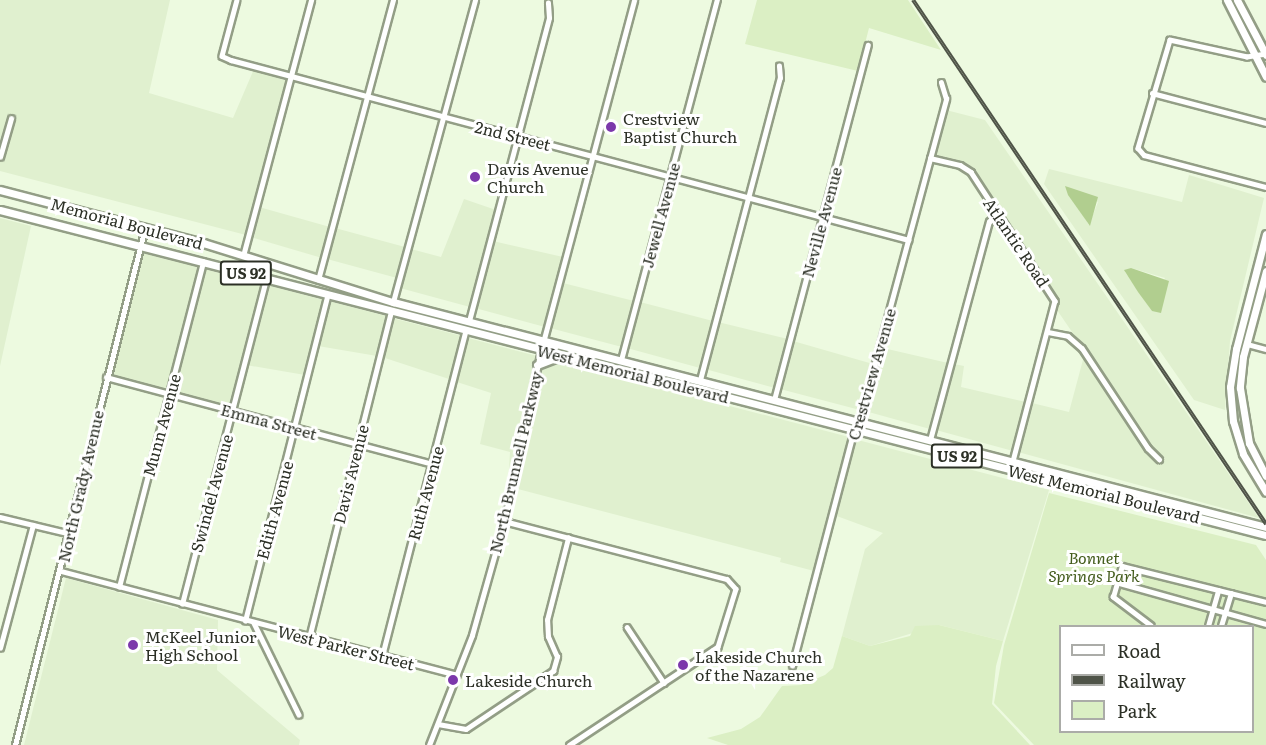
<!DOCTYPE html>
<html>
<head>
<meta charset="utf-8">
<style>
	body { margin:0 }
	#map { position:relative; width:1266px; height:745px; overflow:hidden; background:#edfae0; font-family:Literata,serif }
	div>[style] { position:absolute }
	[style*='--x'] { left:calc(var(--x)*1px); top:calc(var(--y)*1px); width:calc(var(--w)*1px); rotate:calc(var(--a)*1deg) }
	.built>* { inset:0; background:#e0f0cf }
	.green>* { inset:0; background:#dbefc4 }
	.water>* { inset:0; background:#b1ce8f }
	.roads { filter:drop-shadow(2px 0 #939e86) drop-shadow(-2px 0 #939e86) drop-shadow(0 2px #939e86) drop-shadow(0 -2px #939e86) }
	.minor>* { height:4.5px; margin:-2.25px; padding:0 2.25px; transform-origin:2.25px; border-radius:2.25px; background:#fff }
	.tertiary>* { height:5px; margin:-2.5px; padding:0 2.5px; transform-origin:2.5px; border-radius:2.5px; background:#fff }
	.primary>* { height:7px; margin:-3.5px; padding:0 3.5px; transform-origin:3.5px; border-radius:3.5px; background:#fff }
	.rail>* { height:4px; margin-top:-2px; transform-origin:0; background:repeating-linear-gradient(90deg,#fff 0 4.5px,#4f5448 0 9px); box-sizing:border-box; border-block:2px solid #4f5448 }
	.dots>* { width:16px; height:16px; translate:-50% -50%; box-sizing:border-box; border:3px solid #fff; border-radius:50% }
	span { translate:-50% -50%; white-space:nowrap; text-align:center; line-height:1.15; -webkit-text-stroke:6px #fff; paint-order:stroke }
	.shield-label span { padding:2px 4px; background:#fff; border:2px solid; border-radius:4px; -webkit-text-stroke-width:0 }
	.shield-label { font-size:15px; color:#2c3026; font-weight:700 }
	.poi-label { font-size:16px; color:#2c3026 }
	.left { translate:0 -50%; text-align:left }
	.street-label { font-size:16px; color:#2c3026 }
	.park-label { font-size:16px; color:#445d1d; font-style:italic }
	.legend { position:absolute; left:1059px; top:625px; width:195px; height:108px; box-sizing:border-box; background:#fff; border:2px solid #abaca8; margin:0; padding:8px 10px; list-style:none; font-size:18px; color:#2c3026 }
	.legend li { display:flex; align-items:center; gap:12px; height:30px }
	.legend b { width:30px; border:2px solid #abaca8 }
</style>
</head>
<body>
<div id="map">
	<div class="built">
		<i style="clip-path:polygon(0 0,170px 0,149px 93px,233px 118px,254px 69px,287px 81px,246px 235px,0 171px)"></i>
		<i style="clip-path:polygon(946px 110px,985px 120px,1259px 518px,1018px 452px,1032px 403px,1069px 412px,1084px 356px,1145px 450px,1159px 463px,1163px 458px,1150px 446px,1057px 310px,1055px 293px,973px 171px,961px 162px,934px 155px)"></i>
		<i style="clip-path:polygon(evenodd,1049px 169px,1182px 202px,1189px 175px,1264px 198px,1230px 341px,1225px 410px,1194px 400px,1044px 184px,1049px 169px,1065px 186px,1098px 202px,1089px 225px,1086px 220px,1065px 186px,1049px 169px,1131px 268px,1165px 278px,1152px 311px,1125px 272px,1131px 268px)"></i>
		<i style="clip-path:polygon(464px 199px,496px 210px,470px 307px,400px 288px,411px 249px,441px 257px)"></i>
		<i style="clip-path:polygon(259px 207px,330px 227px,322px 258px,254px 238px)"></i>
		<i style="clip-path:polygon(0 218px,31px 226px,0 366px)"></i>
		<i style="clip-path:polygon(335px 228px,405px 247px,397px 278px,327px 259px)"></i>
		<i style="clip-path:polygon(493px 241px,563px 257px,545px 327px,475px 308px)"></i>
		<i style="clip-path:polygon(142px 253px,199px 267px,168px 390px,109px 375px)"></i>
		<i style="clip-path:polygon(568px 258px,563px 283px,634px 301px,622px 347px,550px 328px)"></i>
		<i style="clip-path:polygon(204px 269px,262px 284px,230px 407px,173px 392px)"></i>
		<i style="clip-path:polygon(267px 285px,324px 300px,305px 375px,246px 365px)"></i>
		<i style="clip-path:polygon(329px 301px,386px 316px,377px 356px,318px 346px)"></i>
		<i style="clip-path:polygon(640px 302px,713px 321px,700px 368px,627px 348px)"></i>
		<i style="clip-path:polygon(392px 318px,462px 336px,452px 380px,382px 357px)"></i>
		<i style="clip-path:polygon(718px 322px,788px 339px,775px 388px,705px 369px)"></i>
		<i style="clip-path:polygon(468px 338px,537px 356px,508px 487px,510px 452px,480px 444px,491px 393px,457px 382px)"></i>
		<i style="clip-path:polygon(793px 341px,873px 364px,860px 410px,780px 389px)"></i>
		<i style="clip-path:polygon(883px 348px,948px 363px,930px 429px,865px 411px)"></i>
		<i style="clip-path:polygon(553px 360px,849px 437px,814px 571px,780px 562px,781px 558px,514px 488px,540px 367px)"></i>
		<i style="clip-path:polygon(954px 364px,964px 366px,961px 387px,1026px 402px,1013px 451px,936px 430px)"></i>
		<i style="clip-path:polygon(854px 439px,1049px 490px,1003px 641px,939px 625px,870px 646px,842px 636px,865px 549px,883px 533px,834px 515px)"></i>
		<i style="clip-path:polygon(66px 578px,218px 620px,217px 670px,300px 740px,299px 745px,24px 745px)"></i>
	</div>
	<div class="green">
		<i style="clip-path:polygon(757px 0,908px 0,941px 50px,869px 28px,858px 71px,745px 44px)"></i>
		<i style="clip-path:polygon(evenodd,1049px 493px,1256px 545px,1266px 560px,1266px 745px,1034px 745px,994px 703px,1004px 645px,1049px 493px,1060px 626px,1252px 626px,1252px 732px,1060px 732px,1060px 626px)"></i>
		<i style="clip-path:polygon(939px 625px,1003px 641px,996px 666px,992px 704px,1030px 745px,728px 745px,707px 738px,741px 729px,760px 717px,782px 686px,801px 685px,825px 675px,833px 668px,842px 636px,870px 646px,910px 636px,915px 626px)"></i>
	</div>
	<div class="water">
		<i style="clip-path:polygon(1065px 186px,1098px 197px,1090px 226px,1068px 195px)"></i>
		<i style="clip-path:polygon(1131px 268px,1169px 281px,1161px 313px,1152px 311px,1138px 292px,1124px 270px)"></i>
	</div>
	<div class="roads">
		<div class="minor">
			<i style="--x:237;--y:0;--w:58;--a:105"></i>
			<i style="--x:222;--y:56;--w:10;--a:24"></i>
			<i style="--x:231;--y:60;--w:701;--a:14.87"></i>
			<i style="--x:1266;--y:54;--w:19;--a:171"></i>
			<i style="--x:1247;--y:57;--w:79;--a:-167.6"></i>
			<i style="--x:1170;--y:40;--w:113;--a:106.5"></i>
			<i style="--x:1138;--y:148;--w:9;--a:49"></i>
			<i style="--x:1144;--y:155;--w:126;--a:14.7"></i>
			<i style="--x:1152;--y:93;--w:118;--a:14.7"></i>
			<i style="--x:0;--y:157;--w:40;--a:-74"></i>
			<i style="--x:930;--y:158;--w:31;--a:13"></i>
			<i style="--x:960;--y:165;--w:13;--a:32"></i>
			<i style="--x:971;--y:172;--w:154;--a:56.9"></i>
			<i style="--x:1055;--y:301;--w:165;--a:104.7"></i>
			<i style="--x:243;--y:256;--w:265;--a:-75.1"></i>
			<i style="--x:318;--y:280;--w:290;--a:-75"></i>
			<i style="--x:393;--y:302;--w:313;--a:-74.8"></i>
			<i style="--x:469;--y:321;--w:313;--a:-75.2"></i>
			<i style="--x:549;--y:18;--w:15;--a:-94"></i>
			<i style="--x:1048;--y:332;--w:20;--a:11"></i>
			<i style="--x:1068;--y:336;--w:18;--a:41"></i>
			<i style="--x:1082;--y:348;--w:120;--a:56.6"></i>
			<i style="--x:1148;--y:448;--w:16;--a:45"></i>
			<i style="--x:621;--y:360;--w:373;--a:-75.1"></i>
			<i style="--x:106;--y:377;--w:338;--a:14.9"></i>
			<i style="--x:700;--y:380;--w:312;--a:-75.2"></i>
			<i style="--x:780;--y:78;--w:12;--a:-95"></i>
			<i style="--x:774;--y:400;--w:367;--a:-75.2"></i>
			<i style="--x:859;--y:422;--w:335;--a:-74.9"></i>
			<i style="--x:946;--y:99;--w:17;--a:-107"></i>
			<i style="--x:930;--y:440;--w:226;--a:-74.9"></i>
			<i style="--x:989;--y:222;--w:13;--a:-51"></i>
			<i style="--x:0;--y:517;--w:69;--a:13.4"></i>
			<i style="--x:504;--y:521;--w:230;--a:14.6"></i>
			<i style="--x:727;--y:579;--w:13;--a:48"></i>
			<i style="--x:736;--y:589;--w:61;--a:107.2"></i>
			<i style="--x:718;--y:647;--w:178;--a:146.5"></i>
			<i style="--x:61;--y:571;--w:409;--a:14.7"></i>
			<i style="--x:1116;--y:582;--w:156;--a:15.6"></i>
			<i style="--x:119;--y:587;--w:336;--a:-75.5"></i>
			<i style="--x:182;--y:604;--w:336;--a:-75.5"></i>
			<i style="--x:245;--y:621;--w:337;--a:-75.8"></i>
			<i style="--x:254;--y:623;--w:102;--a:63.9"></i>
			<i style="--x:1151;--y:626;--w:48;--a:-142.7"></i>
			<i style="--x:1113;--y:597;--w:32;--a:-74"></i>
			<i style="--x:1122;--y:566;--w:148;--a:14"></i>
			<i style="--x:1208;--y:626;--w:37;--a:-74"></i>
			<i style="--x:1221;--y:626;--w:34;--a:-73"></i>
			<i style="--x:627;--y:627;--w:67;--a:56.5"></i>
			<i style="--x:309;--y:638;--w:337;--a:-75.9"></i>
			<i style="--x:0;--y:648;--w:127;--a:-75"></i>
			<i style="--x:382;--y:656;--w:337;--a:-75.6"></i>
			<i style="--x:792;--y:666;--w:245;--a:-75.3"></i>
			<i style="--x:438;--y:724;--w:28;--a:10"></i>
			<i style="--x:466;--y:729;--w:105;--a:-33.7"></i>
			<i style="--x:553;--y:671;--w:15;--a:-74"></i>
			<i style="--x:557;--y:657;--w:22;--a:-114"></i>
			<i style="--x:548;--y:637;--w:17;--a:-93"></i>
			<i style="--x:547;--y:620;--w:85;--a:-75.6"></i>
			<i style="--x:15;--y:745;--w:533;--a:-75.89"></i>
		</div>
		<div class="tertiary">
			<i style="--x:1247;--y:344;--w:20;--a:15"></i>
			<i style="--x:429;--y:745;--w:118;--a:-68.6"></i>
			<i style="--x:472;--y:635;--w:118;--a:-74.3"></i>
			<i style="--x:504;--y:521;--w:175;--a:-77.8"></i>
			<i style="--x:541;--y:350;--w:362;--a:-75.1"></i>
		</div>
		<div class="primary">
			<i style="--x:1227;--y:0;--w:86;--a:63.1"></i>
			<i style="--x:1237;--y:0;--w:62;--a:62.2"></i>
			<i style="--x:0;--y:190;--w:210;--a:14.6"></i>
			<i style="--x:203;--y:243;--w:199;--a:17.3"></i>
			<i style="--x:393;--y:302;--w:902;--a:14.45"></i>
			<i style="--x:0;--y:210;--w:1307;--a:14.4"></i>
			<i style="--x:1266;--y:234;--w:119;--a:104.6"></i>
			<i style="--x:1236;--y:349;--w:38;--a:99"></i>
			<i style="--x:1230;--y:387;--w:34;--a:85"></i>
			<i style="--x:1233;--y:421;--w:34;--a:73"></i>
			<i style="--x:1243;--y:454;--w:44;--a:58.8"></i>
			<i style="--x:1266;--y:271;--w:89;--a:105"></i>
			<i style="--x:1243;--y:357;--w:31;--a:96"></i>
			<i style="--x:1240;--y:388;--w:56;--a:80.7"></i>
			<i style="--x:1249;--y:443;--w:37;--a:63"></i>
			<i style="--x:537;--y:365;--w:25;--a:-21"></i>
		</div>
	</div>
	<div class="rail">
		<i style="--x:913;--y:0;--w:632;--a:56.03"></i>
	</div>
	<div class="dots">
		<i style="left:611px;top:127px;background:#7c38ab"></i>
		<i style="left:475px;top:177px;background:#7c38ab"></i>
		<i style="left:133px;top:645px;background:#7c38ab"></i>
		<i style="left:683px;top:665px;background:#7c38ab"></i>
		<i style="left:453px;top:680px;background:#7c38ab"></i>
	</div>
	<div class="shield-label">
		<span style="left:246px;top:273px">US 92</span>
		<span style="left:957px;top:456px">US 92</span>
	</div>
	<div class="poi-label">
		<span class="left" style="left:623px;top:127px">Crestview<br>Baptist Church</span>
		<span class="left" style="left:487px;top:177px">Davis Avenue<br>Church</span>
		<span class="left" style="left:145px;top:645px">McKeel Junior<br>High School</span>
		<span class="left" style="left:695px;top:665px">Lakeside Church<br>of the Nazarene</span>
		<span class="left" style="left:465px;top:680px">Lakeside Church</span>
	</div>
	<div class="street-label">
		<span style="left:513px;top:135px;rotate:14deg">2nd Street</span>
		<span style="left:660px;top:215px;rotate:-75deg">Jewell Avenue</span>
		<span style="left:821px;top:222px;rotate:-75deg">Neville Avenue</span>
		<span style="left:127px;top:223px;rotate:15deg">Memorial Boulevard</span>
		<span style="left:1017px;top:242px;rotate:56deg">Atlantic Road</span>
		<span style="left:633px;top:373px;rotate:14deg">West Memorial Boulevard</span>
		<span style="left:871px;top:374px;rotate:-74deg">Crestview Avenue</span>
		<span style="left:269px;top:421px;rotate:15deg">Emma Street</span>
		<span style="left:161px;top:425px;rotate:-75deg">Munn Avenue</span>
		<span style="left:515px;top:462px;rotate:-77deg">North Brunnell Parkway</span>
		<span style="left:350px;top:474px;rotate:-76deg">Davis Avenue</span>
		<span style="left:80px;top:486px;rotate:-77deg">North Grady Avenue</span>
		<span style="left:211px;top:493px;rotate:-75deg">Swindel Avenue</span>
		<span style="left:425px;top:493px;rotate:-75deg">Ruth Avenue</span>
		<span style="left:1104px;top:493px;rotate:14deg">West Memorial Boulevard</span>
		<span style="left:274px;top:510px;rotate:-75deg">Edith Avenue</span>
		<span style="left:346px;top:647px;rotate:14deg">West Parker Street</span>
	</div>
	<div class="park-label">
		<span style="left:1094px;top:566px">Bonnet<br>Springs Park</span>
	</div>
	<ul class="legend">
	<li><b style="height:8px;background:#fff"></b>Road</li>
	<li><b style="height:8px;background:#4f5448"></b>Railway</li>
	<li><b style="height:16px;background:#dbefc4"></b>Park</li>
	</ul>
</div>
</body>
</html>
